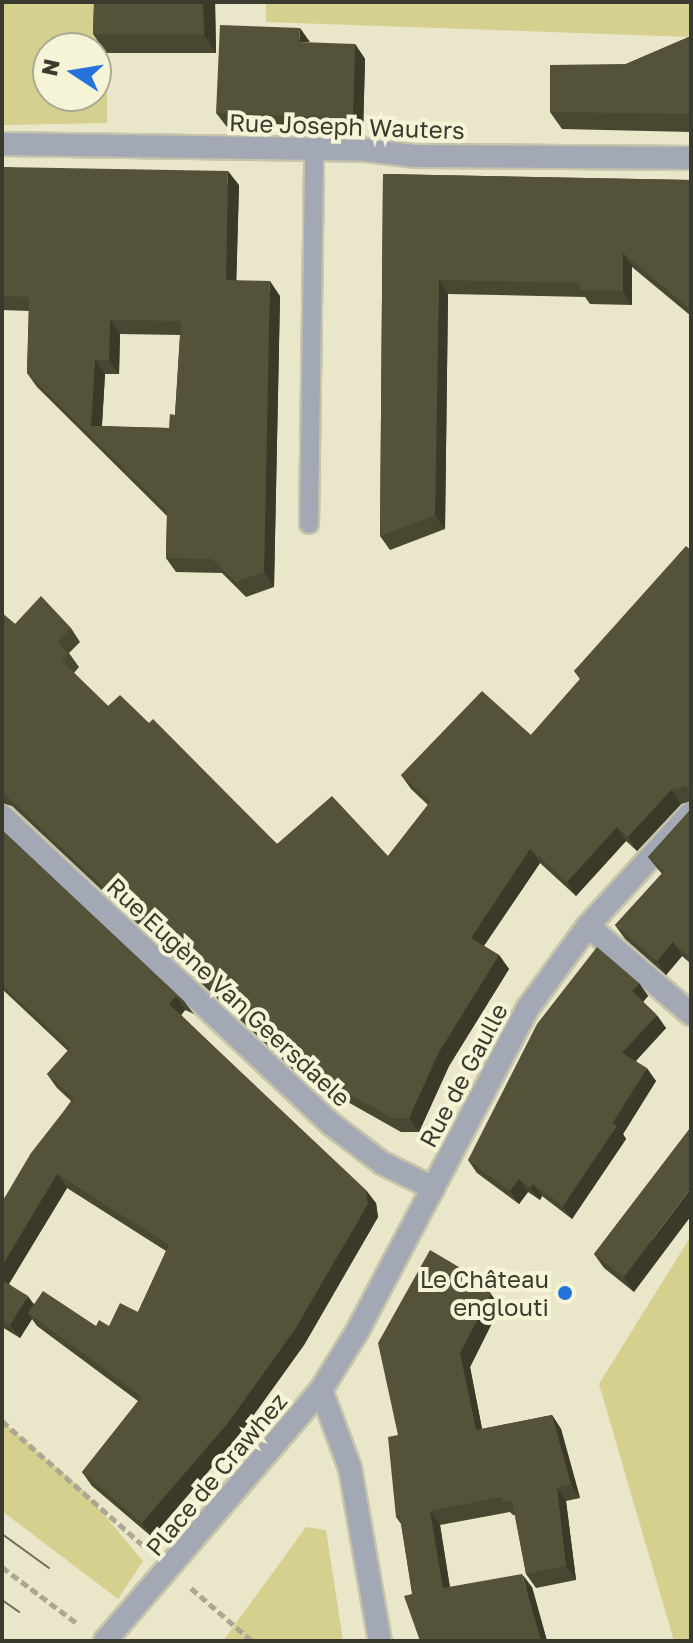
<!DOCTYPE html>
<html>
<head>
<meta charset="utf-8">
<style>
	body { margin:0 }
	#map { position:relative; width:693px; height:1643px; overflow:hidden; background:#e9e6c9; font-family:"Golos Text",sans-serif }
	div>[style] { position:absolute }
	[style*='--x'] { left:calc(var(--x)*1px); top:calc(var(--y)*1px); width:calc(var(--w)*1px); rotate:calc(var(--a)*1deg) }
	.green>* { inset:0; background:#d6d08f }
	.path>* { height:5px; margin-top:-2.5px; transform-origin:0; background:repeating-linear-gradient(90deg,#aaa892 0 8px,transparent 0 12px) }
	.roads { filter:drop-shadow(2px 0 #c6c4aa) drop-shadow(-2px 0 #c6c4aa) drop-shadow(0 2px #c6c4aa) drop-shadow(0 -2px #c6c4aa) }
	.service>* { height:18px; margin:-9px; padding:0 9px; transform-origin:9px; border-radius:9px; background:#a2a9b4 }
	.minor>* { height:22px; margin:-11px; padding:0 11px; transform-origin:11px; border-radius:11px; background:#a2a9b4 }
	.tram>* { height:2px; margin:-1px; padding:0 1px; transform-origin:1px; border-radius:1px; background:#6c6b5b }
	.wall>* { inset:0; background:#484731 }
	.shaded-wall>* { inset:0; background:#3b3928 }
	.building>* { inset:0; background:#545239 }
	.dots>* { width:22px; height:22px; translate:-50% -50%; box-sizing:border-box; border:4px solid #f6f4d6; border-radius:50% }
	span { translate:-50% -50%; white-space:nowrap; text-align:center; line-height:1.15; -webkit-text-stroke:8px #f6f4d6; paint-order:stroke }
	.street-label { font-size:24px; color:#3b3a2f }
	.poi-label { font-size:24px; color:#3b3a2f }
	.right { translate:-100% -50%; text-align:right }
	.frame { position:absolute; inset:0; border:4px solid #3b3a2f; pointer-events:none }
	.north { position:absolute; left:32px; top:32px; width:80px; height:80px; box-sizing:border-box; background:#f6f4d6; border:2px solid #abaa93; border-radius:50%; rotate:282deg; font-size:22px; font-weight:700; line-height:32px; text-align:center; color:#3b3a2f }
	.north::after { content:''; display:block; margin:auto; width:28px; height:36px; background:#2672dd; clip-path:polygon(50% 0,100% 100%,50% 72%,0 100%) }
</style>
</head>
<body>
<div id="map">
	<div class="green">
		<i style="clip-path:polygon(evenodd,2px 2px,107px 2px,107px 123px,2px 125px,2px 2px,48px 48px,96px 48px,96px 96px,48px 96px,48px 48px)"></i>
		<i style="clip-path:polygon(266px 2px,691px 2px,691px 37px,266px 22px)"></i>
		<i style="clip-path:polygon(691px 1236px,691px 1641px,674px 1641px,599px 1384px)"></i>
		<i style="clip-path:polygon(2px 1421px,84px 1491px,143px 1561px,118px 1599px,2px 1511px)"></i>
		<i style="clip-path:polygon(306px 1527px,326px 1530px,343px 1641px,223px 1641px)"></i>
	</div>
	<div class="path">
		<i style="--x:2;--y:1421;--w:191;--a:41.4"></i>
		<i style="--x:2;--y:1567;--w:95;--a:36.9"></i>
		<i style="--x:191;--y:1588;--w:81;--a:41"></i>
	</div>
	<div class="roads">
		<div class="service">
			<i style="--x:309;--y:524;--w:375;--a:-89.2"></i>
		</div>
		<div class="minor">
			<i style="--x:2;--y:144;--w:364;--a:0.9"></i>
			<i style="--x:366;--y:150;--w:48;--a:7.1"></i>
			<i style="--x:414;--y:156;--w:277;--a:0.4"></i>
			<i style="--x:2;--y:816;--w:451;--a:43.1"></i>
			<i style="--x:331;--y:1124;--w:64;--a:37.4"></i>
			<i style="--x:382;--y:1163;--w:57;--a:26.1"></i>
			<i style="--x:588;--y:926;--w:135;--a:40.5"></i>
			<i style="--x:321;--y:1390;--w:83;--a:69.6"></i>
			<i style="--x:350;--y:1468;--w:176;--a:80.2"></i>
			<i style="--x:105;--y:1641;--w:331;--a:-49.3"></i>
			<i style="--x:321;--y:1390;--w:70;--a:-58.3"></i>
			<i style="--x:358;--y:1330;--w:364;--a:-62.2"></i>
			<i style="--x:528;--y:1008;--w:102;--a:-53.8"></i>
			<i style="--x:588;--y:926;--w:153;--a:-47.7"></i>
		</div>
	</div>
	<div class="tram">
		<i style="--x:2;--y:1534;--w:58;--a:35.9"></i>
		<i style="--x:2;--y:1600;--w:21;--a:35"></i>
	</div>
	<div class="wall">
		<i style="clip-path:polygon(94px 2px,215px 2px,216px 53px,106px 53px,93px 34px)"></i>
		<i style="clip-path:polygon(691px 36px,691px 132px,562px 129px,550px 112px,626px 64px)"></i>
		<i style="clip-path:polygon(355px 44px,365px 59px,363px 132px,227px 127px,216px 113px)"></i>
		<i style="clip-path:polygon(evenodd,2px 167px,239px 185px,236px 280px,280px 296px,274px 587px,246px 597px,222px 573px,176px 572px,166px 558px,167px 516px,37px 387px,27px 373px,29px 311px,2px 310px,2px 167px,120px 334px,180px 335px,175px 415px,169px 428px,102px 426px,105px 374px,119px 374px,120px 334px)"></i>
		<i style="clip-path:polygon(383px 174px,691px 180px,691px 316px,632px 267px,632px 305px,590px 304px,585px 297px,448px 294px,445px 529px,390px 550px,380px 536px)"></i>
		<i style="clip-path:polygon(691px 550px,691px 801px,681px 804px,637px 851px,626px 841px,576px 896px,540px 863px,484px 946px,499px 955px,509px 969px,449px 1066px,419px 1132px,401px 1132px,298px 1074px,12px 806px,2px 803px,2px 613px,15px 624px,71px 628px,80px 642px,69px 653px,79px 667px,74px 673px,108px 706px,149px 723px,277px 844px,388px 856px,428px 805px,411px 789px,401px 775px,531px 735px,580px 679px,574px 671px)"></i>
		<i style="clip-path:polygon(691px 809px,691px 964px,682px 956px,666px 975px,625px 939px,615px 925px,662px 874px,648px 857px)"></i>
		<i style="clip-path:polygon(evenodd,2px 830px,184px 1001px,194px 1014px,185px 1010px,181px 1015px,376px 1203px,378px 1217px,304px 1345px,237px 1438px,152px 1537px,92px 1486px,82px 1472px,138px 1401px,37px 1326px,32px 1319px,20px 1338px,2px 1327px,2px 1202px,71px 1101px,57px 1088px,47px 1074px,68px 1051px,2px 989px,2px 830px,67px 1188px,166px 1251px,138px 1312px,109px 1326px,96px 1326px,34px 1304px,9px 1284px,67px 1188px)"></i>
		<i style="clip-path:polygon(639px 983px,648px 996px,643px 1002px,666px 1028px,636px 1061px,656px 1081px,623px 1134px,626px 1139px,572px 1219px,542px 1196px,540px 1200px,528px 1192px,519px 1204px,477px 1173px,468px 1160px)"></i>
		<i style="clip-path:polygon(691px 1127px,634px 1292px,604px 1268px,594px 1254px)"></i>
		<i style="clip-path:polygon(481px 1280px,500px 1307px,470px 1367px,482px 1429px,552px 1415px,561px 1429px,580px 1498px,566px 1501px,576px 1580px,536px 1588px,526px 1574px,515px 1515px,513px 1515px,510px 1512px,440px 1525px,450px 1587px,532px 1587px,547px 1641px,420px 1641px,401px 1524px,396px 1517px,398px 1435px)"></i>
	</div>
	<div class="shaded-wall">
		<i style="clip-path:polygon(203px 2px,215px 2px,216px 53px,204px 35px)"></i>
		<i style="clip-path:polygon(300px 28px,310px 42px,299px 42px)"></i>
		<i style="clip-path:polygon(355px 44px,365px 59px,363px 132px,353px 118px)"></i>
		<i style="clip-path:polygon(228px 171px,239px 185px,236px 295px,226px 280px)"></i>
		<i style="clip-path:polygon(623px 253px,632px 267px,632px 305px,623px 291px)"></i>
		<i style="clip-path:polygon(439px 280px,448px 294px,445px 529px,435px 515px)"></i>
		<i style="clip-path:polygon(270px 281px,280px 296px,274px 587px,264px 572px)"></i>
		<i style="clip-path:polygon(110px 320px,120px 334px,119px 374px,109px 360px)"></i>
		<i style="clip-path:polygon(95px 360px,105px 374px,101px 440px,91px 426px)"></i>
		<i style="clip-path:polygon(671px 790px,681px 804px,637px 851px,628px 837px)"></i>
		<i style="clip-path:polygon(617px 827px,626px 841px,576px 896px,567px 882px)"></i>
		<i style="clip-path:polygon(530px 849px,540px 863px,480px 951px,471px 938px)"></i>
		<i style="clip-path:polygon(673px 942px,682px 956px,666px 975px,657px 961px)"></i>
		<i style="clip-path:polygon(499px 955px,509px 969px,449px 1066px,419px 1132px,409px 1118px,439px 1052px)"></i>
		<i style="clip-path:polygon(639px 983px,648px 996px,641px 1004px,632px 991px)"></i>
		<i style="clip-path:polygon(176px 996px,185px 1010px,179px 1018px,169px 1004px)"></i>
		<i style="clip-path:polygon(657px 1015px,666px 1028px,631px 1066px,622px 1053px)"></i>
		<i style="clip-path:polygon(647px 1068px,656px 1081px,623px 1134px,626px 1139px,572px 1219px,563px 1206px)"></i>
		<i style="clip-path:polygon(57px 1174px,67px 1188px,5px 1290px,2px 1286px,2px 1266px)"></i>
		<i style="clip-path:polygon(519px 1179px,528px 1192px,519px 1204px,510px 1191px)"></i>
		<i style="clip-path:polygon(533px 1184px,542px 1196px,540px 1200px,530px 1188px)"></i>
		<i style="clip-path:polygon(691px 1188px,691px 1216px,634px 1292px,624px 1277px)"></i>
		<i style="clip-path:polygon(366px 1190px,376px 1203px,378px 1217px,304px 1345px,237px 1438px,152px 1537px,142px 1523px)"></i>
		<i style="clip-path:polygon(481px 1280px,500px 1307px,470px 1367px,485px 1444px,476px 1430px,460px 1353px,478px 1286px)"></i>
		<i style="clip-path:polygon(28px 1296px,38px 1310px,28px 1313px,32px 1319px,20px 1338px,10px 1325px)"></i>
		<i style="clip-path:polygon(552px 1415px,561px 1429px,580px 1498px,571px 1484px)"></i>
		<i style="clip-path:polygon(557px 1488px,566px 1501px,576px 1580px,566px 1566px)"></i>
		<i style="clip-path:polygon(430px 1511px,440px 1525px,452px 1602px,443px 1588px)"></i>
		<i style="clip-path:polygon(522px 1574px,532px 1587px,547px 1641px,541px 1641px)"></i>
	</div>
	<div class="building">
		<i style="clip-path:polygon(94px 2px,203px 2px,204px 35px,93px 34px)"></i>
		<i style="clip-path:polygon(220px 25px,300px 28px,299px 42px,355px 44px,353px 118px,216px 113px)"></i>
		<i style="clip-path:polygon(691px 36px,691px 114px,550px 112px,550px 65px,626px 64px)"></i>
		<i style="clip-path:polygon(evenodd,2px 167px,228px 171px,226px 280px,270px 281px,264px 572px,236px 582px,212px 559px,166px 558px,167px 511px,27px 373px,29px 297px,2px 296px,2px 167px,110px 320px,181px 321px,175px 415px,170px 414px,169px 428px,91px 426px,95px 360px,109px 360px,110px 320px)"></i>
		<i style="clip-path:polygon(383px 174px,691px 180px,691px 310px,623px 253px,623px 291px,580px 290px,580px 283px,439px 280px,435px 515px,380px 536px)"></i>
		<i style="clip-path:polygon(686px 546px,691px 550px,691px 792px,685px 786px,671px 790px,628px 837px,617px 827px,567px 882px,530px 849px,471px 938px,499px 955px,439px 1052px,409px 1118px,392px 1118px,289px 1061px,2px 792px,2px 613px,15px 624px,41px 596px,71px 628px,57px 642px,69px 654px,62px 661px,108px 706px,120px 695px,149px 723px,153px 719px,277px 844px,332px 796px,388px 856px,430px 802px,401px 775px,482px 691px,531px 735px,581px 678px,574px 671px)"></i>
		<i style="clip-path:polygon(691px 809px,691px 959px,673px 942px,657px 961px,615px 925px,664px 871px,648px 857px)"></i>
		<i style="clip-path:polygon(2px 830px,184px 1001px,176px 996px,169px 1004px,366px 1190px,368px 1204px,294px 1331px,227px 1424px,142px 1523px,82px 1472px,142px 1397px,28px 1313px,43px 1291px,96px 1326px,99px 1320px,109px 1326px,120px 1303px,138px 1312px,169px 1245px,57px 1174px,2px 1266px,2px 1202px,31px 1153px,74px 1098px,47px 1074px,70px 1048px,2px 985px)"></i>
		<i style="clip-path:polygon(597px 947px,639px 983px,632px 991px,657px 1015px,622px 1053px,647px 1068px,612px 1123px,617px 1126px,563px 1206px,533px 1184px,530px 1188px,519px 1179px,510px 1191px,468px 1160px,537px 1024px)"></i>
		<i style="clip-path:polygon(691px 1127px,691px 1188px,624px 1277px,594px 1254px)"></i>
		<i style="clip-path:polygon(430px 1250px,481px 1280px,478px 1286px,491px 1294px,460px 1353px,476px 1430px,552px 1415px,571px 1484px,557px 1488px,566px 1566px,526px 1574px,512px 1501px,503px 1502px,502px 1497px,430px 1511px,443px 1588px,522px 1574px,541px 1641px,420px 1641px,404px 1596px,412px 1594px,400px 1516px,396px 1517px,388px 1437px,398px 1435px,378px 1343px)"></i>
		<i style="clip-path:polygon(2px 1280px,28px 1296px,10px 1325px,2px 1320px)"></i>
	</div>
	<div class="dots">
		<i style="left:565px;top:1293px;background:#2672dd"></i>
	</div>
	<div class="street-label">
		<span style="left:347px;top:126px;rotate:2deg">Rue Joseph Wauters</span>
		<span style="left:229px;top:992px;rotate:43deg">Rue Eugène Van Geersdaele</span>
		<span style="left:463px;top:1075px;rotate:-62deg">Rue de Gaulle</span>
		<span style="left:216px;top:1474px;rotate:-50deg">Place de Crawhez</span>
	</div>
	<div class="poi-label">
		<span class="right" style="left:549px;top:1293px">Le Château<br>englouti</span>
	</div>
	<div class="frame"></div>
	<div class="north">N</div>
</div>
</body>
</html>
